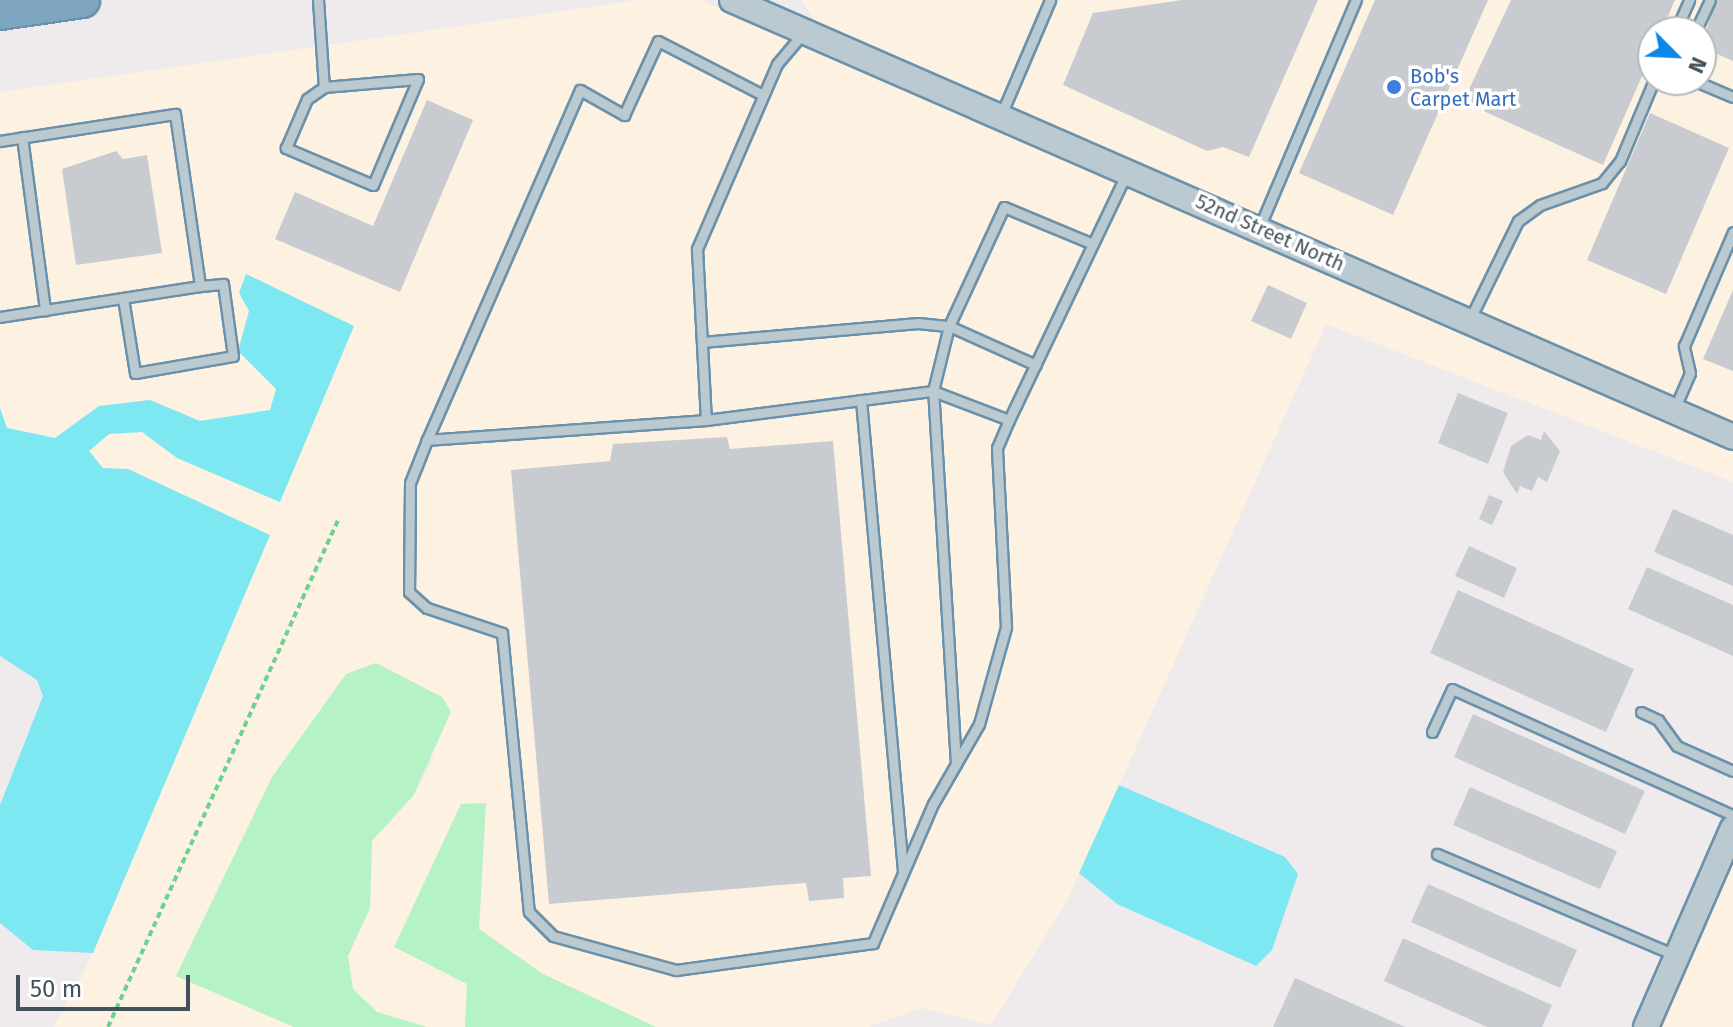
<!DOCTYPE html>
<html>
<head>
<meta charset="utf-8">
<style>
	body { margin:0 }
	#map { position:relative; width:1733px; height:1027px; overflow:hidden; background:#efebec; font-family:"Fira Sans",sans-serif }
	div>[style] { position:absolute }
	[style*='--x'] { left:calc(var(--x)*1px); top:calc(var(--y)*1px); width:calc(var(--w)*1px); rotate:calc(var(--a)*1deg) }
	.commercial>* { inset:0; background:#fdf1e1 }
	.green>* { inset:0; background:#b5f2c5 }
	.water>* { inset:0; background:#7ee8f2 }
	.building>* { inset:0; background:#c8ccd1 }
	.path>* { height:4px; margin-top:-2px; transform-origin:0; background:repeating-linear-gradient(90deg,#6ad292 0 6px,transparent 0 10px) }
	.roads { filter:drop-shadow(2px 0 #6a91ab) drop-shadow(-2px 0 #6a91ab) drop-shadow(0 2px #6a91ab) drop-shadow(0 -2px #6a91ab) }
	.service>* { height:9px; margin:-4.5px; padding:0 4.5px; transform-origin:4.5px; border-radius:4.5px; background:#bbc9d0 }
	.tertiary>* { height:24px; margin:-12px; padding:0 12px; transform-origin:12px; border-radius:12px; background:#bbc9d0 }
	.motorway>* { height:34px; margin:-17px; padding:0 17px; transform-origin:17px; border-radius:17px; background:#7fa6c0 }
	.dots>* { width:22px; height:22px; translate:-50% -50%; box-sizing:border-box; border:4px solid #fff; border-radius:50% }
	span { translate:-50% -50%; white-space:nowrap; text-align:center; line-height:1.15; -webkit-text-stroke:7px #fff; paint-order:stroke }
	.shop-label { font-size:20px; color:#366cbe }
	.left { translate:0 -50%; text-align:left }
	.street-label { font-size:20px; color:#43525a }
	.north { position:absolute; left:1637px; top:16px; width:80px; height:80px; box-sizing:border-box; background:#fff; border:2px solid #b4babd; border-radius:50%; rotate:114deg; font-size:22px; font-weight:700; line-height:32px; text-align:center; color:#43525a }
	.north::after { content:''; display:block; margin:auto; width:28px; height:36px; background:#0b87ea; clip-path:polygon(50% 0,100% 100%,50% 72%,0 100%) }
	.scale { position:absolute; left:16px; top:975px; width:174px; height:36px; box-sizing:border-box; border:4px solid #43525a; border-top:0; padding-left:10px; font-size:24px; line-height:28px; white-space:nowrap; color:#43525a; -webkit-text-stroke:6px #fff; paint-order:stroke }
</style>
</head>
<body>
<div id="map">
	<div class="commercial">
		<i style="clip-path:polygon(640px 0,700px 0,799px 39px,1733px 450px,1733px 482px,1326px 324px,1068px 899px,991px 1025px,921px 1008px,869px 1027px,656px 1027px,543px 974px,479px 929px,485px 803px,465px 1027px,427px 1027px,377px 1012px,353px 989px,348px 956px,370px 908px,372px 841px,413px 796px,437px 752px,176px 976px,294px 1027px,54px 1027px,93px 953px,128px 469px,103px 468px,89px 451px,109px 434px,142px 432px,177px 458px,280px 502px,354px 326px,239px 293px,249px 311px,238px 351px,277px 390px,270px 410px,200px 421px,150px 400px,99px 406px,55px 438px,7px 428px,0 408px,0 92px)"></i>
		<i style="clip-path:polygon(evenodd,801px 0,1733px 0,1733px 423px,815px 20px,801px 0,1653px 32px,1701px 32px,1701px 80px,1653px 80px,1653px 32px)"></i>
		<i style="clip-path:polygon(1733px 861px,1733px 1027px,1661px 1027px)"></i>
	</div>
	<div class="green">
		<i style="clip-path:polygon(376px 663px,442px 697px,451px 712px,413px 796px,372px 841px,370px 908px,348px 956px,353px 989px,377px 1012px,427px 1027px,294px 1027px,176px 976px,272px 777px,346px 674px)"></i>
		<i style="clip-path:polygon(486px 803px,479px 929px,543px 974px,656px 1027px,465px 1027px,467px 984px,394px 947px,461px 804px)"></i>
	</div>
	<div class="water">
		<i style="clip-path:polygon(246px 274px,354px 326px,280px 502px,177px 458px,142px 432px,109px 434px,89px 451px,103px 468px,128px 469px,270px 535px,93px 953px,33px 950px,0 923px,0 805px,43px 696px,37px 680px,0 656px,0 408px,7px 428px,55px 438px,99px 406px,150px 400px,200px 421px,270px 410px,276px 389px,238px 351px,249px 311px,239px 293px)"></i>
		<i style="clip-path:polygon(1119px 785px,1285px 857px,1298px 874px,1272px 950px,1256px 966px,1117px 904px,1079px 873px)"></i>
	</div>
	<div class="building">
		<i style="clip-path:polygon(1182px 0,1318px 0,1249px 157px,1223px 147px,1207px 151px,1063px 85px,1093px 13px)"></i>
		<i style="clip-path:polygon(1375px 0,1488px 0,1393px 215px,1299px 173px)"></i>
		<i style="clip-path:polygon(1511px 0,1675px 0,1661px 32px,1653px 32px,1653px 51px,1603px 165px,1463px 102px)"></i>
		<i style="clip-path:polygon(1716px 0,1733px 0,1733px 61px,1701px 47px)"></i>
		<i style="clip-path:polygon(427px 100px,473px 120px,400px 292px,275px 239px,295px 192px,373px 226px)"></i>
		<i style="clip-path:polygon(1650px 113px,1729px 148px,1666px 294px,1587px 260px)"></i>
		<i style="clip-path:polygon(116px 151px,123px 159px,147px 155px,162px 253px,76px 265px,62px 169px)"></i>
		<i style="clip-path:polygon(1268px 285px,1307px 303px,1291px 339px,1251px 321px)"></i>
		<i style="clip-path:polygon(1733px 290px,1733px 371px,1703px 359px)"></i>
		<i style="clip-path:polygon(1458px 393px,1508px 413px,1488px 464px,1438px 443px)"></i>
		<i style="clip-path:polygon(1544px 431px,1560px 451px,1547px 482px,1538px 477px,1532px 491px,1520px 486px,1517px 494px,1503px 472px,1511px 446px,1528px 435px,1541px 440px)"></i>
		<i style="clip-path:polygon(727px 437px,730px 449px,833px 441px,871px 876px,843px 878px,844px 898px,809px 901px,806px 883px,549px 904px,511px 470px,610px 461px,613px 444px)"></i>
		<i style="clip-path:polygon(1489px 495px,1503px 501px,1492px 525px,1479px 519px)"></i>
		<i style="clip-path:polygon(1673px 509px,1733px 535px,1733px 586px,1654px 552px)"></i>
		<i style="clip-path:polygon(1469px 546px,1517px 568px,1504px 598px,1455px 576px)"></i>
		<i style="clip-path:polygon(1647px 567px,1733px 605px,1733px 656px,1628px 609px)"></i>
		<i style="clip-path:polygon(1458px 590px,1634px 669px,1606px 732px,1430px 653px)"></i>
		<i style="clip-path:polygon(1473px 714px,1645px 791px,1625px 834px,1454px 757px)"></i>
		<i style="clip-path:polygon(1470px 787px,1617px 851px,1600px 889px,1453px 825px)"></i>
		<i style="clip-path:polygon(1428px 884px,1577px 950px,1560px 988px,1411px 922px)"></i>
		<i style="clip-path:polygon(1403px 938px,1552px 1005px,1542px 1027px,1487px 1027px,1384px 981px)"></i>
		<i style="clip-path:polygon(1295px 978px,1405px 1027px,1273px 1027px)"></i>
	</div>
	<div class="path">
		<i style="--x:108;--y:1027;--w:559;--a:-65.59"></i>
	</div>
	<div class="roads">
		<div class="service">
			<i style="--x:318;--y:0;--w:87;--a:86.1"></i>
			<i style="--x:804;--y:32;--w:42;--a:130.2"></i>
			<i style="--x:777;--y:64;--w:202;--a:113.4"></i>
			<i style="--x:697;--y:249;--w:171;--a:87"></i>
			<i style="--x:706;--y:420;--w:229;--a:-7.3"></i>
			<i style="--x:933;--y:391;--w:81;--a:20.9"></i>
			<i style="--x:1009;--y:420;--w:272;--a:-64.5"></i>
			<i style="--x:1675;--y:32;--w:35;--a:-66"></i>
			<i style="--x:1695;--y:32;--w:35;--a:-65"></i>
			<i style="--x:418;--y:79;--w:115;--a:113"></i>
			<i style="--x:373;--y:185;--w:95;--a:-157"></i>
			<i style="--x:286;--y:148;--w:53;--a:-66.8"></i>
			<i style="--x:307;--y:99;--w:21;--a:-35"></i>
			<i style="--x:324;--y:87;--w:94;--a:-4.9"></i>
			<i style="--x:1693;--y:80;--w:43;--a:23"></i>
			<i style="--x:1001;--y:115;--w:125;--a:-66.9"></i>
			<i style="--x:22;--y:137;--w:175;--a:82.4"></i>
			<i style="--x:0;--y:141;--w:177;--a:-8.8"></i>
			<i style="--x:175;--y:114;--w:174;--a:81.7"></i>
			<i style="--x:200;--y:286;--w:202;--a:171.2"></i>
			<i style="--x:1259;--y:228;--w:248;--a:-67"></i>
			<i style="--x:123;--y:298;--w:76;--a:80.9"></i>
			<i style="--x:135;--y:373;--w:99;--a:-9.8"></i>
			<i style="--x:233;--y:356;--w:73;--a:-97.9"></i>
			<i style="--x:223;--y:284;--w:23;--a:175"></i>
			<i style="--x:1469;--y:321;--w:111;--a:-63.9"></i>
			<i style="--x:1518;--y:221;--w:27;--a:-36"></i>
			<i style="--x:1540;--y:205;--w:66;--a:-19.5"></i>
			<i style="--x:1602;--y:183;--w:28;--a:-51"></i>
			<i style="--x:1620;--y:161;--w:88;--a:-67.2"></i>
			<i style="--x:702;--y:342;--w:217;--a:-5"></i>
			<i style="--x:918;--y:323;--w:31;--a:6"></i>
			<i style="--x:949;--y:326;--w:95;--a:24.1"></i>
			<i style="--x:861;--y:400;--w:473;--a:84.9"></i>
			<i style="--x:1674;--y:410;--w:40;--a:-66.6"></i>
			<i style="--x:1690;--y:373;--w:28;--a:-103"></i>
			<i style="--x:1684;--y:346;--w:124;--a:-66.7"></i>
			<i style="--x:706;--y:420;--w:280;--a:175.9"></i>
			<i style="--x:427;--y:440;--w:46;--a:111.6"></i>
			<i style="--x:410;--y:483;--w:109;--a:90.5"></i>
			<i style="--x:409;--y:592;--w:24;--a:42"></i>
			<i style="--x:427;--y:608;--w:79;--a:18.4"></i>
			<i style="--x:502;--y:633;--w:280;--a:84.5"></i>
			<i style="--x:529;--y:912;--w:34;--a:45"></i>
			<i style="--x:553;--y:936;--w:128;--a:15.5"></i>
			<i style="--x:676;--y:970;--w:199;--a:-7.8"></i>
			<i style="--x:873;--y:943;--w:151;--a:-66.7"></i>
			<i style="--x:933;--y:804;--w:92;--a:-60.1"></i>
			<i style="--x:979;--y:724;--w:101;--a:-74.4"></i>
			<i style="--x:1006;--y:627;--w:179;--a:-92.9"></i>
			<i style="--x:997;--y:448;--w:30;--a:-67"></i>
			<i style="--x:427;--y:440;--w:382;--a:-66.4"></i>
			<i style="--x:580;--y:90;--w:51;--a:29.6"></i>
			<i style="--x:624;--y:115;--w:81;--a:-65.3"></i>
			<i style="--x:658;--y:41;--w:118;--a:27.2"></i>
			<i style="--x:1641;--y:712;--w:19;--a:25"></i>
			<i style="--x:1658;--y:720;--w:32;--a:54"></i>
			<i style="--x:1677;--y:746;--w:61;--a:24.1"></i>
			<i style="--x:1432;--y:732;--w:47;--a:-65.1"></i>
			<i style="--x:1452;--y:689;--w:308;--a:24.2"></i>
			<i style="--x:956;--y:764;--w:374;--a:-93.5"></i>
			<i style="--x:933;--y:391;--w:67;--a:-76.2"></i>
			<i style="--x:949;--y:326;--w:131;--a:-65.2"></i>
			<i style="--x:1004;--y:207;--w:96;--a:22.6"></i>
			<i style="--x:1437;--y:854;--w:261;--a:23"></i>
		</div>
		<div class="tertiary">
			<i style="--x:732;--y:0;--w:1092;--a:23.58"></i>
			<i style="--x:1646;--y:1027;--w:217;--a:-66.4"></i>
		</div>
		<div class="motorway">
			<i style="--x:0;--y:12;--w:83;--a:-8.3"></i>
		</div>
	</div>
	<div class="dots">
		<i style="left:1394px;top:87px;background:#3f7fe0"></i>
	</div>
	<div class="shop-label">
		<span class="left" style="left:1410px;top:88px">Bob's<br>Carpet Mart</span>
	</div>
	<div class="street-label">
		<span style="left:1270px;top:233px;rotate:24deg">52nd Street North</span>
	</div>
	<div class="north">N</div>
	<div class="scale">50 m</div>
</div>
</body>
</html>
